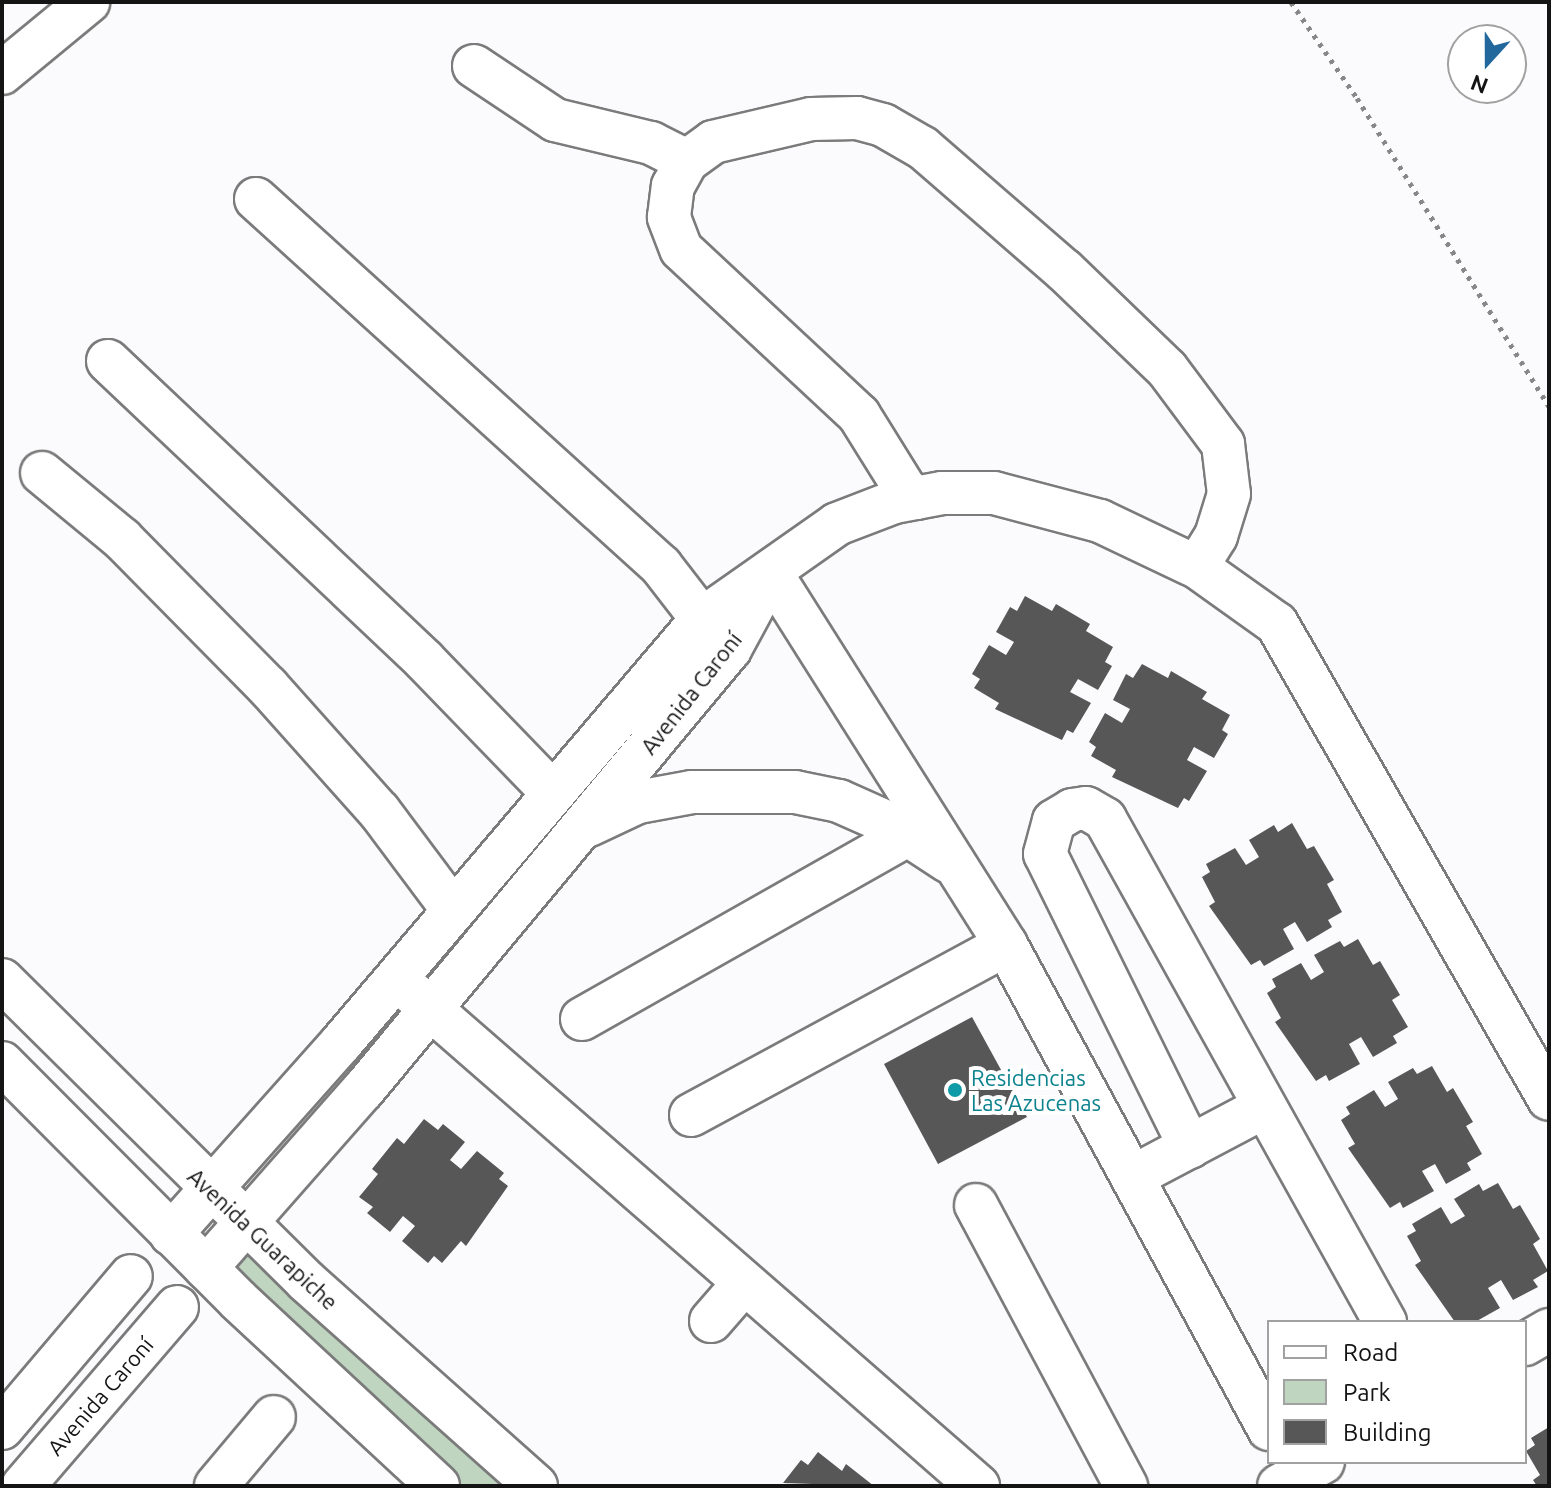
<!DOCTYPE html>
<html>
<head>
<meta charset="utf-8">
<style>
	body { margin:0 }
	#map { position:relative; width:1551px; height:1488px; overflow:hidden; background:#fbfbfd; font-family:Ubuntu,sans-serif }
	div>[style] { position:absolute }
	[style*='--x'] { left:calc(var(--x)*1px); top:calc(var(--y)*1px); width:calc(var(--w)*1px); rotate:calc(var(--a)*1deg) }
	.green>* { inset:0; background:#bfd5c0 }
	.building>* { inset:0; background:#575758 }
	.path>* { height:5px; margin-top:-2.5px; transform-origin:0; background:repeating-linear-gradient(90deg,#878788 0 4px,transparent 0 10px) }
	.roads { filter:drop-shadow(2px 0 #7b7b7c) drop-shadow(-2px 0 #7b7b7c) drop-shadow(0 2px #7b7b7c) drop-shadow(0 -2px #7b7b7c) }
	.minor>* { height:42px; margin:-21px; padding:0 21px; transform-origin:21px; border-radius:21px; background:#fff }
	.dots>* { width:22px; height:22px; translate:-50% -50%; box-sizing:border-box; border:4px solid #fff; border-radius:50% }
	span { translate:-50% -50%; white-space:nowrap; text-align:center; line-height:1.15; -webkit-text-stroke:8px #fff; paint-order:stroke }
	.street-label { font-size:22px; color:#141414 }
	.culture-label { font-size:22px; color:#0d838f }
	.left { translate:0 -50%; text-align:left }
	.frame { position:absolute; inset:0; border:4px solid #141414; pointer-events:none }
	.legend { position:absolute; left:1267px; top:1320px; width:260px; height:144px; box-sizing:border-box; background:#fff; border:2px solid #a1a1a1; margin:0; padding:10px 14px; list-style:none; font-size:24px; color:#141414 }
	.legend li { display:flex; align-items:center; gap:16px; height:40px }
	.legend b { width:40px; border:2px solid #a1a1a1 }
	.north { position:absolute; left:1447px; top:24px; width:80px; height:80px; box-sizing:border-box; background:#fff; border:2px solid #a1a1a1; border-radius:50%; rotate:201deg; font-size:22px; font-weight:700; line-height:32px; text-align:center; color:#141414 }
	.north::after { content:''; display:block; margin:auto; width:28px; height:36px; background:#22689c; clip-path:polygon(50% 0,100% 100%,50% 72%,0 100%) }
</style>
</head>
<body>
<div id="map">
	<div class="green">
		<i style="clip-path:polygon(247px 1225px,536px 1486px,438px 1486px,206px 1268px)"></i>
	</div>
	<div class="building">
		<i style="clip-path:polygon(1025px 596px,1052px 611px,1056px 604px,1090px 624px,1086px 631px,1113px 647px,1105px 662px,1112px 666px,1098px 690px,1078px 679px,1070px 692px,1091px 703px,1073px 733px,1067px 730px,1062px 740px,995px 709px,999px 703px,974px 688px,980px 679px,972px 674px,989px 645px,1006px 655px,1014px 642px,996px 632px,1010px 607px,1017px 611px)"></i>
		<i style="clip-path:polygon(1142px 664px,1168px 678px,1171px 671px,1207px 692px,1202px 699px,1230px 715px,1222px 730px,1228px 734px,1214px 758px,1194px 747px,1187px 760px,1207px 771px,1189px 801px,1184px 798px,1178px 808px,1112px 777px,1116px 770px,1091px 756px,1096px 747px,1089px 742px,1105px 713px,1122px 723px,1130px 709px,1113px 700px,1126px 674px,1133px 678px)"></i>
		<i style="clip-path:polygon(1292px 823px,1307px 849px,1314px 846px,1334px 880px,1327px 884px,1342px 912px,1328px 920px,1332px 927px,1307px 942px,1295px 922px,1283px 929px,1294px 949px,1264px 966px,1260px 960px,1251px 965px,1209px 906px,1215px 902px,1202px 877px,1210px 872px,1206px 864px,1235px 848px,1246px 865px,1259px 857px,1249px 840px,1274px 825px,1278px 832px)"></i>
		<i style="clip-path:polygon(1358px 939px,1373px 965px,1380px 961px,1400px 995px,1392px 1000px,1408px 1027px,1393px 1036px,1397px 1043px,1373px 1057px,1361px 1037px,1349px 1044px,1360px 1064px,1329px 1081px,1326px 1075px,1316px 1081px,1275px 1022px,1281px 1018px,1267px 993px,1276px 987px,1272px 979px,1301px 963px,1311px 980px,1324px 972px,1314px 955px,1340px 941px,1344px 947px)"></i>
		<i style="clip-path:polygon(972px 1017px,1027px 1117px,938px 1164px,884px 1064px)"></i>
		<i style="clip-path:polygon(1432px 1066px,1447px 1092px,1453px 1088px,1473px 1122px,1466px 1126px,1482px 1154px,1467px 1163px,1471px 1170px,1446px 1184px,1435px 1164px,1422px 1171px,1434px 1191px,1403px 1208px,1400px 1202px,1390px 1208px,1348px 1148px,1355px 1144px,1341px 1120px,1350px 1114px,1346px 1107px,1374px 1090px,1385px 1107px,1398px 1099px,1388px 1082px,1413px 1068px,1417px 1074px)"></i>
		<i style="clip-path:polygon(424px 1119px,438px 1130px,443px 1124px,465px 1142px,450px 1160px,461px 1169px,477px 1151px,504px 1173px,499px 1179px,508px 1186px,466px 1246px,461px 1241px,442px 1263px,434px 1256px,428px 1263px,402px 1241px,415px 1226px,403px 1216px,390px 1232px,367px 1213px,373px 1207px,359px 1197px,378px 1174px,372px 1169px,397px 1138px,404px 1144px)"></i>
		<i style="clip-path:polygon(1498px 1183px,1513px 1209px,1520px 1205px,1540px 1239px,1533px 1244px,1548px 1271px,1533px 1280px,1538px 1287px,1513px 1300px,1501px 1280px,1488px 1288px,1500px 1308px,1475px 1322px,1455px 1322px,1415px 1265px,1421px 1261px,1407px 1236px,1416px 1231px,1412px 1224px,1441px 1207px,1451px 1224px,1465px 1216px,1454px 1199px,1479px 1184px,1483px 1191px)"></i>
		<i style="clip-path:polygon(1549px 1427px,1549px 1486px,1537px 1486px,1533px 1480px,1540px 1475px,1526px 1451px,1535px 1445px,1531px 1438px)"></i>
		<i style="clip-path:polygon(818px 1452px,842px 1471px,846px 1464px,874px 1486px,783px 1483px,801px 1460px,808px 1465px)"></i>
	</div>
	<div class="path">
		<i style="--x:1291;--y:2;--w:116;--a:55.5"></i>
		<i style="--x:1357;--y:98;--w:363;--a:58.1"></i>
	</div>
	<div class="roads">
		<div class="minor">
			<i style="--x:474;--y:66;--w:97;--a:33.7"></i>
			<i style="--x:555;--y:120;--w:99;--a:13.5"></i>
			<i style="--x:651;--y:143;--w:40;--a:26.6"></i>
			<i style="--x:2;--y:73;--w:112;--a:-39.5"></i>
			<i style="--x:256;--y:199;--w:547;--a:42.18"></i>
			<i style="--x:661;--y:566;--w:67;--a:52.3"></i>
			<i style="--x:108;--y:361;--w:436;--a:43.4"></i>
			<i style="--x:425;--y:661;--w:182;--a:45.9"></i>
			<i style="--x:42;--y:473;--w:104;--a:39.5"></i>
			<i style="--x:122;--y:539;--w:208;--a:45.4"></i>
			<i style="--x:268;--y:687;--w:166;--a:48.2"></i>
			<i style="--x:379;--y:811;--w:124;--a:53.2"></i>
			<i style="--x:917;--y:498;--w:15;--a:-143"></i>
			<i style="--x:905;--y:489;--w:87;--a:-121.9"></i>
			<i style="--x:859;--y:415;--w:243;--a:-137"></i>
			<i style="--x:681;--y:249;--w:34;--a:-111"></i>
			<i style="--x:669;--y:217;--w:31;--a:-83"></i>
			<i style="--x:673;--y:186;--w:29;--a:-61"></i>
			<i style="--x:687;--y:161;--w:32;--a:-36"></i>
			<i style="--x:713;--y:142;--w:101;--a:-13.2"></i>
			<i style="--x:811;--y:119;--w:46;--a:-1.2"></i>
			<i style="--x:857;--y:118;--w:27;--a:15"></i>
			<i style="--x:883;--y:125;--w:46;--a:29.9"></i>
			<i style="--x:923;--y:148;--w:186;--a:40.9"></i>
			<i style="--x:1064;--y:270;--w:143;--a:43.9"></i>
			<i style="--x:1167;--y:369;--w:94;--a:53.3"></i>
			<i style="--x:1223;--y:444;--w:50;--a:83.2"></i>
			<i style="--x:1229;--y:494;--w:44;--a:107.2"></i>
			<i style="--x:1216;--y:536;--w:36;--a:122"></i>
			<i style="--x:771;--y:573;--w:440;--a:57.7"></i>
			<i style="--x:1006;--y:945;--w:551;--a:61.48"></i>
			<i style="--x:589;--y:825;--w:54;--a:-25.1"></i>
			<i style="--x:638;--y:802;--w:55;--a:-10.5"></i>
			<i style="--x:692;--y:792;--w:103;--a:0"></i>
			<i style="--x:795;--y:792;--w:45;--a:11.6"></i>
			<i style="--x:839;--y:801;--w:57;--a:23.9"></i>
			<i style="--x:891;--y:824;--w:68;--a:33"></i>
			<i style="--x:2;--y:980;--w:428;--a:44.7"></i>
			<i style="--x:306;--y:1281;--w:308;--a:41.7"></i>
			<i style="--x:409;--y:990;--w:755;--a:41.08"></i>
			<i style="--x:582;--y:1019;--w:376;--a:-29.5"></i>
			<i style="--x:2;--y:1063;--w:334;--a:45.1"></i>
			<i style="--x:238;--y:1300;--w:273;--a:42.9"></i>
			<i style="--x:691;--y:1115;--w:358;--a:-28.4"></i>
			<i style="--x:1190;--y:1147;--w:327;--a:-116.3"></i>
			<i style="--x:1045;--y:854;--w:34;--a:-75"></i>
			<i style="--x:1054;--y:821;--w:21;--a:-31"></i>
			<i style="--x:1072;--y:810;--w:14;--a:-8"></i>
			<i style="--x:1086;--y:808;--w:22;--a:30"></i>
			<i style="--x:1105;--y:819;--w:576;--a:60.9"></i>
			<i style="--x:1132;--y:1177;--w:149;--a:-27.9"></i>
			<i style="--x:976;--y:1205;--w:319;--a:61.9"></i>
			<i style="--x:171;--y:1234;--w:257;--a:-48.3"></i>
			<i style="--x:342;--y:1042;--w:555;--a:-49.6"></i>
			<i style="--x:702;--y:619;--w:165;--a:-35.1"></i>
			<i style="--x:837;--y:524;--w:61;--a:-21.1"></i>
			<i style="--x:894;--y:502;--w:49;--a:-10.6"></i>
			<i style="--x:942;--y:493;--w:52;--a:0"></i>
			<i style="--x:994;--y:493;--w:110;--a:14.8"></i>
			<i style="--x:1100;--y:521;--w:107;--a:25.4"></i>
			<i style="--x:1197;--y:567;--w:98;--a:35.5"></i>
			<i style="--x:1277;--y:624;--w:547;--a:60.2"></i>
			<i style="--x:206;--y:1268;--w:239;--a:-48.6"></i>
			<i style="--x:364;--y:1089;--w:572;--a:-50.25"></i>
			<i style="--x:730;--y:649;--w:82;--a:-61.6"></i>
			<i style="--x:711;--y:1321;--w:50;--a:-49"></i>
			<i style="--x:1525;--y:1344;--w:28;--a:-30"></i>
			<i style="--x:2;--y:1428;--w:199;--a:-49.7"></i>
			<i style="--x:23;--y:1486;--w:236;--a:-49.3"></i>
			<i style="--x:216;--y:1486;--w:90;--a:-50"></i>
			<i style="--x:1279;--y:1486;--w:50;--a:-28.6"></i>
		</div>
	</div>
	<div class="dots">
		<i style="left:955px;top:1090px;background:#0f9aa8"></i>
	</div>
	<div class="street-label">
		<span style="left:691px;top:693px;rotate:-52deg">Avenida Caroní</span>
		<span style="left:263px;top:1239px;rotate:43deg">Avenida Guarapiche</span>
		<span style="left:100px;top:1396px;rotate:-49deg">Avenida Caroní</span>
	</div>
	<div class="culture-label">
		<span class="left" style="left:971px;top:1090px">Residencias<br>Las Azucenas</span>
	</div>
	<div class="frame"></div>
	<ul class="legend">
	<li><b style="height:10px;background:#fff"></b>Road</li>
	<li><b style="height:22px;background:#bfd5c0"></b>Park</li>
	<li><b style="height:22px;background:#575758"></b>Building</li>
	</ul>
	<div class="north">N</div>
</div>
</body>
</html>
